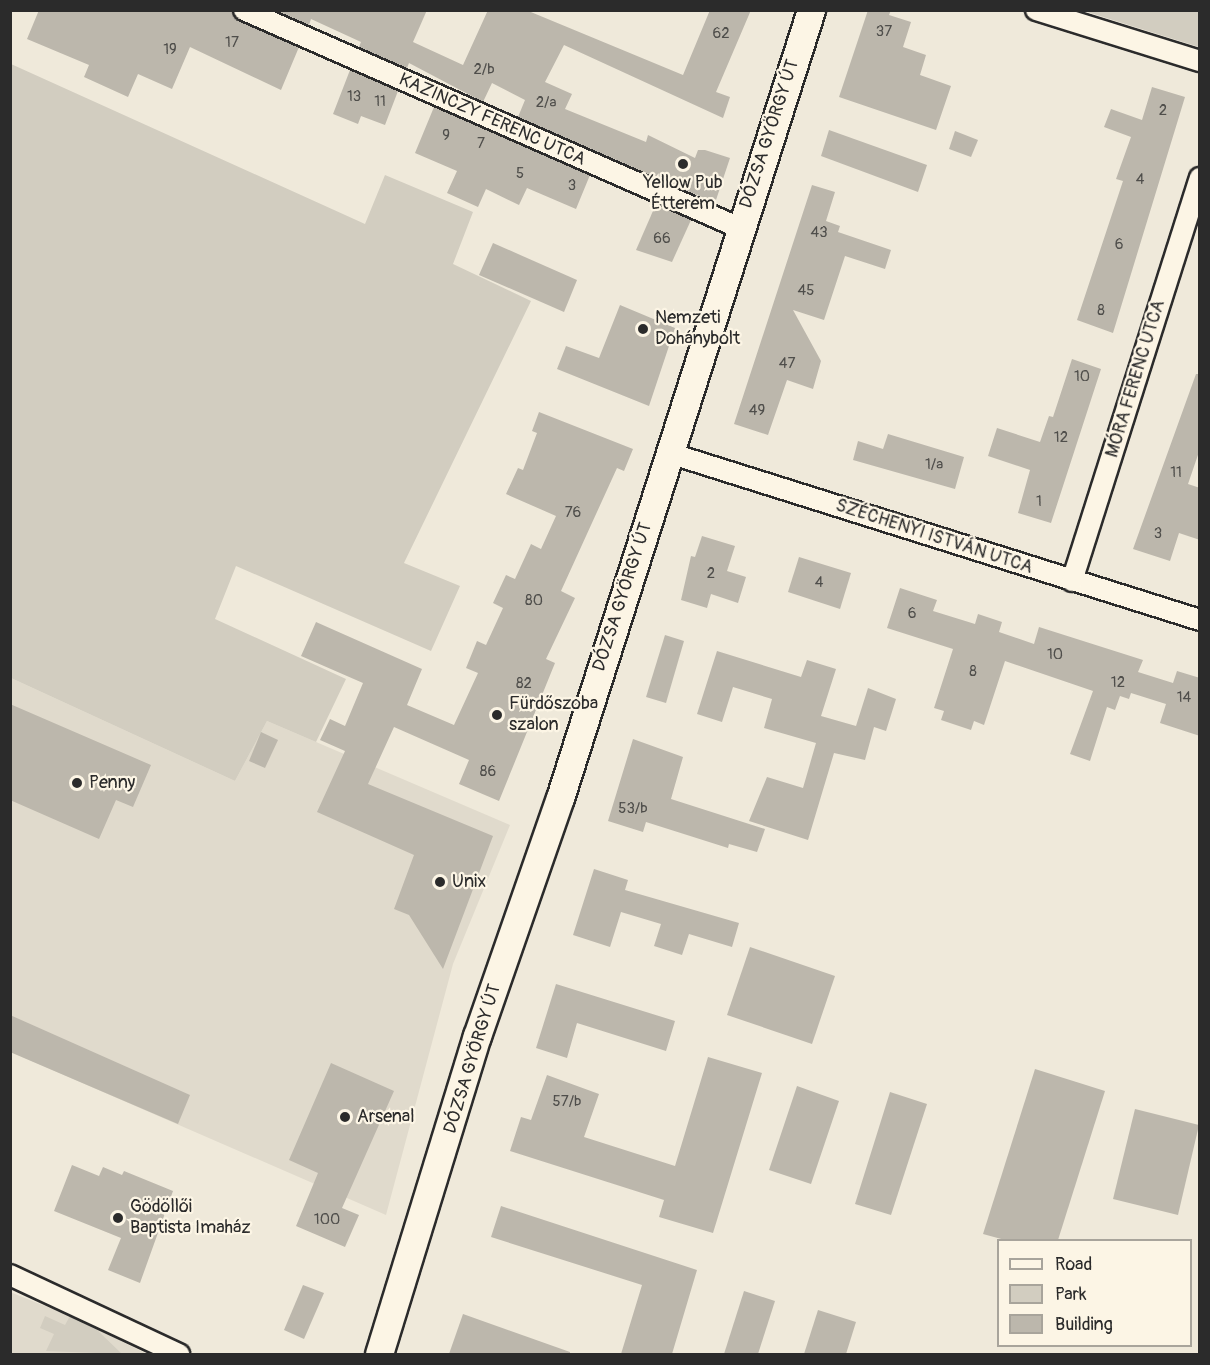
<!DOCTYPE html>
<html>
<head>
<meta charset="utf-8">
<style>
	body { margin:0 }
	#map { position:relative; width:1210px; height:1365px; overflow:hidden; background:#efe9da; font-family:Pangolin,sans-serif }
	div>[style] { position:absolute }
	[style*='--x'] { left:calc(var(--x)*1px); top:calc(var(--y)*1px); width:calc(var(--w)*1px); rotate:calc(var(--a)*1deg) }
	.built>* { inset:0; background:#e0dacc }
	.green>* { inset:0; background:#d2cdc0 }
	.building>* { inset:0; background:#bcb7ac }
	.roads { filter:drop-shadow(2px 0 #2b2b2b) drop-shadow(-2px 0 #2b2b2b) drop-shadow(0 2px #2b2b2b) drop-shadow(0 -2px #2b2b2b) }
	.street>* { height:20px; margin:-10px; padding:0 10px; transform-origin:10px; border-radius:10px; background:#fcf5e5 }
	.secondary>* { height:27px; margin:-13.5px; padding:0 13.5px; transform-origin:13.5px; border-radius:13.5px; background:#fcf5e5 }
	.dots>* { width:16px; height:16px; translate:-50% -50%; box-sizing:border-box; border:3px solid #fcf5e5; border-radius:50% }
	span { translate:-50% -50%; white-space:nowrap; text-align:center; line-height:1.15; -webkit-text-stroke:4.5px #fcf5e5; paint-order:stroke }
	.number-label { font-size:15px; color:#4f4e4b }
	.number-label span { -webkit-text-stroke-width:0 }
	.street-label { font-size:18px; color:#2b2b2b }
	.poi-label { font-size:18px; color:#2b2b2b }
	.left { translate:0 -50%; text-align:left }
	.frame { position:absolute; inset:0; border:12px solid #2b2b2b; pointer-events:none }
	.legend { position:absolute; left:997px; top:1239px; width:195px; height:108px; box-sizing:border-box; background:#fcf5e5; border:2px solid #a8a49b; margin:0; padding:8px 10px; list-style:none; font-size:18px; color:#2b2b2b }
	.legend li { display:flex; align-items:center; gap:12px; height:30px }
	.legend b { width:30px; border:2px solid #a8a49b }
</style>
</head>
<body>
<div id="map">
	<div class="built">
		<i style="clip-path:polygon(11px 678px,235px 781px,267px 721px,510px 825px,453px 964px,386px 1215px,11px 1052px)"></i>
		<i style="clip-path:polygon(10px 1292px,70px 1316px,147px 1354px,11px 1354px)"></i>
	</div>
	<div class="green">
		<i style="clip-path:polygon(1084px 11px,1199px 11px,1199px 47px)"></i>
		<i style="clip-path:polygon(11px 64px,365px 224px,385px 175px,473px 212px,453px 264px,531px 301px,404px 563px,460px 586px,431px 651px,236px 566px,215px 619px,346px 679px,316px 742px,267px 721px,235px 781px,11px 678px)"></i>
		<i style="clip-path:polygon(45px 1316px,65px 1325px,70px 1316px,94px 1327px,122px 1354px,46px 1351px,54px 1334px,40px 1328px)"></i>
	</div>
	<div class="building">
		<i style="clip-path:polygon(39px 10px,232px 10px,239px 21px,299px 47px,281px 90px,190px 47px,172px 89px,138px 74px,128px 97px,84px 77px,89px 65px,27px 39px)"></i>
		<i style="clip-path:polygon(275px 10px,427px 10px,413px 42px,463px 65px,488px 10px,526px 10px,683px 75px,710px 10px,751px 10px,716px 92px,730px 97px,723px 118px,564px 45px,545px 82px,572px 94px,565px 109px,646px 142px,648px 135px,695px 158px,698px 150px,705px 150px,730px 158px,715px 203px,518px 117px,525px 100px,492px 83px,483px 102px,409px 63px,407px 68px,359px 47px,361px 42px,311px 19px,309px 25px)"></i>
		<i style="clip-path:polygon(868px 10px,891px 10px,889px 15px,911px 22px,903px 47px,926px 55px,920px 75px,951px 86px,936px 130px,839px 97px)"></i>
		<i style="clip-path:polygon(350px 70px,398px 91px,385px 125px,361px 116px,358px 124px,333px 114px)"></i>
		<i style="clip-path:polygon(1152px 87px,1185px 97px,1113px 333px,1077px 320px,1123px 181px,1116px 179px,1131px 137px,1104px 127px,1111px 109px,1142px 120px)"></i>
		<i style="clip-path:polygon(434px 107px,590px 175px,576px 209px,527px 188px,519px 205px,486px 189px,478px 207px,447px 193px,457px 171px,415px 153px)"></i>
		<i style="clip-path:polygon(829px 130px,927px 165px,918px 192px,821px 156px)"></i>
		<i style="clip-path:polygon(955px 131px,978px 140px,971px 157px,949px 149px)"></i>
		<i style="clip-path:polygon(812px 185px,835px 192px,826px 221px,840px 226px,838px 232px,891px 250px,885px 269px,845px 256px,824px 320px,793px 310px,821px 361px,813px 389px,787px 380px,768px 435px,734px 424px)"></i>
		<i style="clip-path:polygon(656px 204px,691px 220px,672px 262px,636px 250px)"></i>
		<i style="clip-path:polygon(493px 243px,577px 280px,564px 312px,479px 275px)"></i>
		<i style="clip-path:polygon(620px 305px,675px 328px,649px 406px,557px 369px,566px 346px,599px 358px)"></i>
		<i style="clip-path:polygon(1072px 359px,1101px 369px,1051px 523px,1018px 513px,1030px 470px,988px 456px,997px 428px,1040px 442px,1049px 416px,1053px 417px)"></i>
		<i style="clip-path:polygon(1196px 374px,1200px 374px,1200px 449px,1188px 484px,1200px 488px,1200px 540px,1179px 533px,1170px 561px,1133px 549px)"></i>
		<i style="clip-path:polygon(539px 412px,633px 449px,624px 471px,617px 468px,561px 591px,575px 598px,546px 659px,555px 663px,499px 801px,459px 784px,469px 760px,394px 727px,368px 784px,493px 836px,443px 969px,409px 915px,394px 909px,414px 855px,317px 812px,345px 751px,320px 740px,330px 719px,345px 726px,363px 683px,301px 656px,316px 622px,422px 669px,407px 705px,454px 725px,478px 673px,466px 668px,477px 641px,486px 645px,503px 608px,493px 603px,506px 575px,515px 579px,531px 544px,541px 549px,556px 516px,506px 494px,518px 468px,523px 470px,537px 433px,532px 431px)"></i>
		<i style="clip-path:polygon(888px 434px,964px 457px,955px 489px,853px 460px,858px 441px,883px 449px)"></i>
		<i style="clip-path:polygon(702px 536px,735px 546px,727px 571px,746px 577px,738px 603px,711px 594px,707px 608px,681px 600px,691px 556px,695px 557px)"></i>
		<i style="clip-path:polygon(799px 557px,851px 573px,840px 609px,788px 592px)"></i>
		<i style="clip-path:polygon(900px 588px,937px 600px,933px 611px,975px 624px,978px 614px,1002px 622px,999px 632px,1034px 644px,1039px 627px,1143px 660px,1138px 672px,1173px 683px,1177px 671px,1200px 678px,1200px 736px,1160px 723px,1166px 704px,1131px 693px,1129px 699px,1120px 696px,1115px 710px,1107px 707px,1090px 761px,1070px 754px,1093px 691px,1005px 661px,984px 725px,974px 721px,971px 730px,941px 720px,944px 711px,934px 708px,953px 649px,887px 628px)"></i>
		<i style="clip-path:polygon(665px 635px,684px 641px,666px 703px,646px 697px)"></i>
		<i style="clip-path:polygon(717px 651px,801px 677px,807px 660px,836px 669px,821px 716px,856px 726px,868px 688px,896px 699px,886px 731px,874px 727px,865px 760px,834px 753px,808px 840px,749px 821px,767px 777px,803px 788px,816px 743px,764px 728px,772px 699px,733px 687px,722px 722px,697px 714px)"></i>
		<i style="clip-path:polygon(10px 704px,151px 765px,133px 807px,116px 800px,99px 839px,10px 800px)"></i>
		<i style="clip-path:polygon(261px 732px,278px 740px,265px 768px,249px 761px)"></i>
		<i style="clip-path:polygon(633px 739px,683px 757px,671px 799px,765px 829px,757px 852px,729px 844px,728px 848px,646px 822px,643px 832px,608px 821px)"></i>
		<i style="clip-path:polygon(594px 869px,628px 880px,625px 890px,739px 923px,732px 947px,689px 934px,682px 955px,654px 946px,661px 924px,621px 912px,610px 947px,573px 935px)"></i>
		<i style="clip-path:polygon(750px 947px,835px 976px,812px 1044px,727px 1015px)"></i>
		<i style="clip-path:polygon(556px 984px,675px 1021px,666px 1051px,577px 1023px,567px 1058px,536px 1048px)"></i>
		<i style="clip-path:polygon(10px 1015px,190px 1095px,178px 1124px,10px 1052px)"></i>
		<i style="clip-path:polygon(708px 1057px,762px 1073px,713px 1233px,659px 1217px,664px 1200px,510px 1151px,521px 1117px,531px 1120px,547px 1075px,599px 1094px,584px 1137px,675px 1166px)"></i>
		<i style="clip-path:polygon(331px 1063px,394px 1091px,342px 1208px,359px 1215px,345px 1247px,296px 1226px,318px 1173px,289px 1160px)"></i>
		<i style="clip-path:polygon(1035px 1069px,1105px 1091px,1058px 1240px,1005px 1240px,983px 1234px)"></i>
		<i style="clip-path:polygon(797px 1086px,839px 1101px,811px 1184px,769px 1170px)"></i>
		<i style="clip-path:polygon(890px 1092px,927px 1104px,891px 1215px,855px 1204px)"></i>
		<i style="clip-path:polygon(1135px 1109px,1199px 1125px,1178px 1215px,1113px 1199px)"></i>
		<i style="clip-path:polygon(72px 1165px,99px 1176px,103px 1167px,122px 1175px,124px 1171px,173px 1191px,140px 1283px,108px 1270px,121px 1238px,54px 1211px)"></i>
		<i style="clip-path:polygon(501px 1206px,697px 1270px,672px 1354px,621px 1354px,642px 1285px,491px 1237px)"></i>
		<i style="clip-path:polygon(303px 1285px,324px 1293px,304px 1339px,284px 1330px)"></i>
		<i style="clip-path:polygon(744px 1291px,775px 1301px,758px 1354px,724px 1354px)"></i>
		<i style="clip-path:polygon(818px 1310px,856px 1322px,846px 1354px,804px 1354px)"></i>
		<i style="clip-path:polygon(463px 1314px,570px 1352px,570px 1354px,449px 1354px)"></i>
	</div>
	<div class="roads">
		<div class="street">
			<i style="--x:244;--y:10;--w:542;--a:23.73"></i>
			<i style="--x:1036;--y:10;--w:172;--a:17.3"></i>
			<i style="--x:669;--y:453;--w:557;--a:17.46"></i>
			<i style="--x:1072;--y:581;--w:423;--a:-72.4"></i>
			<i style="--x:10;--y:1275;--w:187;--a:25.1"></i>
		</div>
		<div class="secondary">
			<i style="--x:379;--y:1354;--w:333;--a:-72.9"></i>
			<i style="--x:477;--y:1036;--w:252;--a:-70.8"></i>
			<i style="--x:560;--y:798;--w:827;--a:-72.33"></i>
		</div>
	</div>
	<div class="dots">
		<i style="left:683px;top:164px;background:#2b2b2b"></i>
		<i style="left:643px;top:329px;background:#2b2b2b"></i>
		<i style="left:497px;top:715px;background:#2b2b2b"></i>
		<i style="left:77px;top:783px;background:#2b2b2b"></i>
		<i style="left:440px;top:882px;background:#2b2b2b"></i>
		<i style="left:345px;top:1117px;background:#2b2b2b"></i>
		<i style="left:118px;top:1218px;background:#2b2b2b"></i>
	</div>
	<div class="number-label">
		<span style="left:884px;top:32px">37</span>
		<span style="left:721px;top:34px">62</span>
		<span style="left:232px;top:43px">17</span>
		<span style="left:170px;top:50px">19</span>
		<span style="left:484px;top:70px">2/b</span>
		<span style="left:354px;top:97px">13</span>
		<span style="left:380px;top:102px">11</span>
		<span style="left:546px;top:103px">2/a</span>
		<span style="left:1163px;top:111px">2</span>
		<span style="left:446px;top:136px">9</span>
		<span style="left:481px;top:144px">7</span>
		<span style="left:520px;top:174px">5</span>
		<span style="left:1140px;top:180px">4</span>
		<span style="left:572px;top:186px">3</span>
		<span style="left:819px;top:233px">43</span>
		<span style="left:662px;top:239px">66</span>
		<span style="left:1119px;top:245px">6</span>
		<span style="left:806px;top:291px">45</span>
		<span style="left:1101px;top:311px">8</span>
		<span style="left:787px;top:364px">47</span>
		<span style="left:1082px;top:377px">10</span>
		<span style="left:757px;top:411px">49</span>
		<span style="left:1061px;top:438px">12</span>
		<span style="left:934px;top:465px">1/a</span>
		<span style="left:1176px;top:473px">11</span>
		<span style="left:1039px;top:502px">1</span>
		<span style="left:573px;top:513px">76</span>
		<span style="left:1158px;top:534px">3</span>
		<span style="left:711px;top:574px">2</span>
		<span style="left:819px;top:583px">4</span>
		<span style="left:534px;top:601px">80</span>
		<span style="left:912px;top:614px">6</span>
		<span style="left:1055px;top:655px">10</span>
		<span style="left:973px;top:672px">8</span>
		<span style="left:1118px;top:683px">12</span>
		<span style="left:524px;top:684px">82</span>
		<span style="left:1184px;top:698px">14</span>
		<span style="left:488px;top:772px">86</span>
		<span style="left:633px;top:809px">53/b</span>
		<span style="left:567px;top:1102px">57/b</span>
		<span style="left:327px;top:1220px">100</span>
	</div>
	<div class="street-label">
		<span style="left:492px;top:120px;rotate:24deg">KAZINCZY FERENC UTCA</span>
		<span style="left:770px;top:134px;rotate:-72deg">DÓZSA GYÖRGY ÚT</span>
		<span style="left:1136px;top:379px;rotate:-73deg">MÓRA FERENC UTCA</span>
		<span style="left:934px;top:537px;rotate:18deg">SZÉCHENYI ISTVÁN UTCA</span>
		<span style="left:623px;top:597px;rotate:-72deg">DÓZSA GYÖRGY ÚT</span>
		<span style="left:473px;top:1059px;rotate:-73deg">DÓZSA GYÖRGY ÚT</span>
	</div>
	<div class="poi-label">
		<span style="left:683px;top:194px">Yellow Pub<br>Étterem</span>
		<span class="left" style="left:655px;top:329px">Nemzeti<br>Dohánybolt</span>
		<span class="left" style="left:509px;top:715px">Fürdőszoba<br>szalon</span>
		<span class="left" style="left:89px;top:783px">Penny</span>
		<span class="left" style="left:452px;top:882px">Unix</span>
		<span class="left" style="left:357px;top:1117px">Arsenal</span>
		<span class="left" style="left:130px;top:1218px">Gödöllői<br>Baptista Imaház</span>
	</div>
	<div class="frame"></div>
	<ul class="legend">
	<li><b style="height:8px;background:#fcf5e5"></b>Road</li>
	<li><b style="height:16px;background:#d2cdc0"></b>Park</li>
	<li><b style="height:16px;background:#bcb7ac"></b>Building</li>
	</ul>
</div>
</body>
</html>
